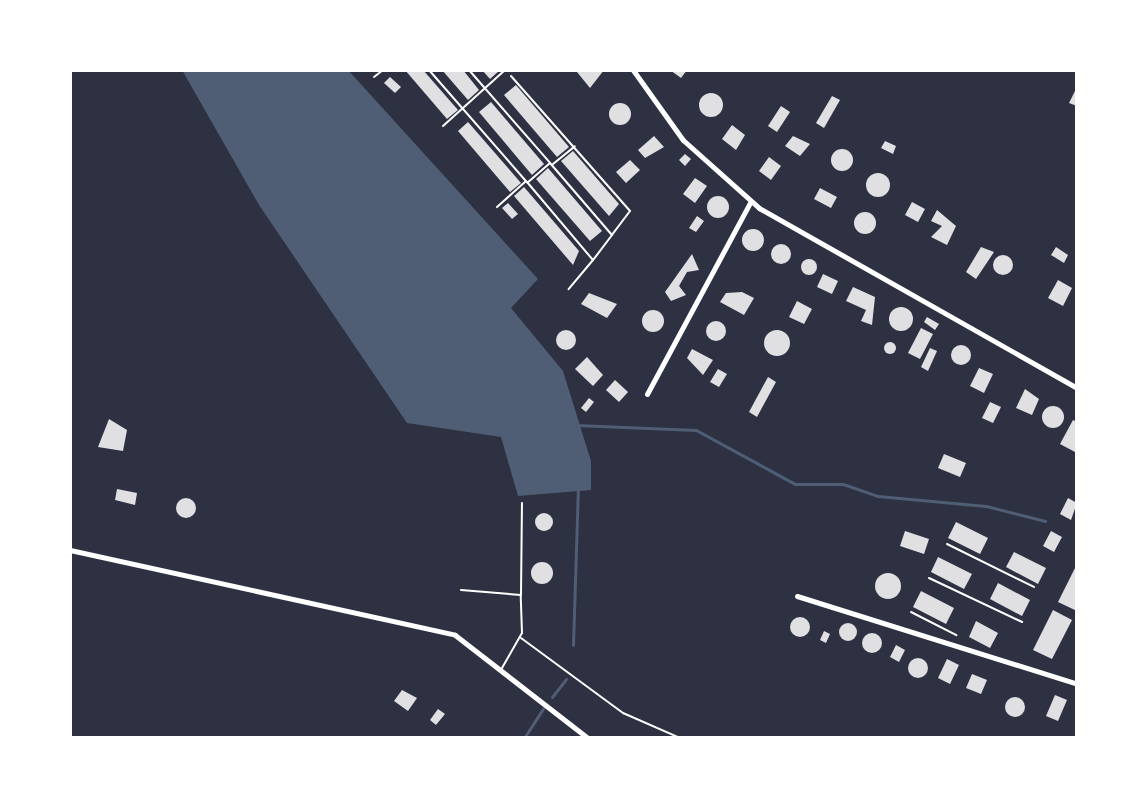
<!DOCTYPE html>
<html>
<head>
<meta charset="utf-8">
<style>
	body { margin:0 }
	#map { position:relative; width:1147px; height:808px; overflow:hidden; background:#2d3142; font-family:Karla,sans-serif }
	div>[style] { position:absolute }
	[style*='--x'] { left:calc(var(--x)*1px); top:calc(var(--y)*1px); width:calc(var(--w)*1px); rotate:calc(var(--a)*1deg) }
	.water>* { inset:0; background:#4f5d75 }
	.stream>* { height:3px; margin:-1.5px; padding:0 1.5px; transform-origin:1.5px; border-radius:1.5px; background:#4f5d75 }
	.building>* { inset:0; background:#e0e0e3 }
	.round { border-radius:50% }
	.path>* { height:2px; margin:-1px; padding:0 1px; transform-origin:1px; border-radius:1px; background:#fff }
	.service>* { height:2px; margin:-1px; padding:0 1px; transform-origin:1px; border-radius:1px; background:#fff }
	.minor>* { height:5px; margin:-2.5px; padding:0 2.5px; transform-origin:2.5px; border-radius:2.5px; background:#fff }
	span { translate:-50% -50%; white-space:nowrap; text-align:center; line-height:1.15; -webkit-text-stroke:6px #fff; paint-order:stroke }
	.frame { position:absolute; inset:0; border:72px solid #fff; pointer-events:none }
</style>
</head>
<body>
<div id="map">
	<div class="water">
		<i style="clip-path:polygon(182px 70px,348px 70px,538px 279px,511px 308px,563px 371px,591px 461px,591px 490px,518px 496px,501px 437px,407px 423px,259px 205px)"></i>
	</div>
	<div class="stream">
		<i style="--x:576;--y:425;--w:120;--a:2.4"></i>
		<i style="--x:696;--y:430;--w:113;--a:28.6"></i>
		<i style="--x:795;--y:484;--w:48;--a:0"></i>
		<i style="--x:843;--y:484;--w:37;--a:19"></i>
		<i style="--x:878;--y:496;--w:108;--a:5.3"></i>
		<i style="--x:986;--y:506;--w:61;--a:14.3"></i>
		<i style="--x:573;--y:645;--w:155;--a:-88.2"></i>
		<i style="--x:552;--y:697;--w:23;--a:-52"></i>
		<i style="--x:524;--y:738;--w:35;--a:-57"></i>
	</div>
	<div class="building">
		<i style="clip-path:polygon(405px 70px,423px 70px,458px 110px,447px 119px)"></i>
		<i style="clip-path:polygon(442px 70px,463px 70px,479px 90px,468px 100px)"></i>
		<i style="clip-path:polygon(482px 70px,500px 70px,490px 79px)"></i>
		<i style="clip-path:polygon(604px 70px,590px 88px,577px 72px,579px 70px)"></i>
		<i style="clip-path:polygon(670px 70px,687px 70px,681px 78px)"></i>
		<i style="clip-path:polygon(390px 77px,401px 87px,395px 93px,384px 83px)"></i>
		<i style="clip-path:polygon(516px 85px,569px 147px,557px 157px,504px 95px)"></i>
		<i style="clip-path:polygon(1077px 87px,1077px 106px,1069px 103px)"></i>
		<i class="round" style="left:699px;top:93px;width:24px;height:24px"></i>
		<i style="clip-path:polygon(832px 96px,840px 100px,824px 128px,816px 123px)"></i>
		<i style="clip-path:polygon(491px 102px,544px 164px,532px 175px,479px 112px)"></i>
		<i class="round" style="left:609px;top:103px;width:22px;height:22px"></i>
		<i style="clip-path:polygon(781px 106px,790px 112px,777px 132px,768px 126px)"></i>
		<i style="clip-path:polygon(468px 122px,521px 183px,510px 192px,458px 131px)"></i>
		<i style="clip-path:polygon(732px 125px,745px 135px,736px 150px,722px 139px)"></i>
		<i style="clip-path:polygon(654px 136px,664px 147px,645px 158px,638px 150px)"></i>
		<i style="clip-path:polygon(793px 136px,810px 144px,800px 156px,785px 146px)"></i>
		<i style="clip-path:polygon(885px 141px,896px 146px,893px 154px,881px 148px)"></i>
		<i class="round" style="left:831px;top:149px;width:22px;height:22px"></i>
		<i style="clip-path:polygon(573px 151px,619px 204px,609px 216px,561px 161px)"></i>
		<i style="clip-path:polygon(685px 154px,691px 159px,685px 166px,679px 160px)"></i>
		<i style="clip-path:polygon(769px 157px,781px 166px,771px 180px,759px 171px)"></i>
		<i style="clip-path:polygon(630px 160px,640px 170px,626px 183px,616px 172px)"></i>
		<i style="clip-path:polygon(548px 168px,602px 231px,590px 241px,536px 179px)"></i>
		<i class="round" style="left:866px;top:173px;width:24px;height:24px"></i>
		<i style="clip-path:polygon(695px 178px,707px 186px,695px 203px,683px 194px)"></i>
		<i style="clip-path:polygon(524px 187px,579px 251px,573px 265px,514px 196px)"></i>
		<i style="clip-path:polygon(820px 188px,837px 197px,831px 208px,814px 199px)"></i>
		<i class="round" style="left:707px;top:196px;width:22px;height:22px"></i>
		<i style="clip-path:polygon(912px 202px,925px 209px,918px 222px,905px 215px)"></i>
		<i style="clip-path:polygon(508px 203px,518px 214px,512px 219px,502px 208px)"></i>
		<i style="clip-path:polygon(937px 210px,956px 226px,947px 245px,931px 237px,942px 226px,931px 221px)"></i>
		<i class="round" style="left:854px;top:212px;width:22px;height:22px"></i>
		<i style="clip-path:polygon(697px 216px,704px 221px,696px 232px,689px 228px)"></i>
		<i class="round" style="left:742px;top:229px;width:22px;height:22px"></i>
		<i class="round" style="left:771px;top:244px;width:20px;height:20px"></i>
		<i style="clip-path:polygon(981px 247px,994px 252px,976px 279px,966px 272px)"></i>
		<i style="clip-path:polygon(1056px 247px,1068px 255px,1064px 263px,1051px 255px)"></i>
		<i style="clip-path:polygon(692px 254px,699px 270px,687px 272px,679px 286px,686px 295px,671px 301px,665px 292px)"></i>
		<i class="round" style="left:993px;top:255px;width:20px;height:20px"></i>
		<i class="round" style="left:801px;top:259px;width:16px;height:16px"></i>
		<i style="clip-path:polygon(823px 274px,838px 281px,832px 294px,817px 287px)"></i>
		<i style="clip-path:polygon(1058px 280px,1072px 288px,1063px 306px,1048px 298px)"></i>
		<i style="clip-path:polygon(853px 287px,875px 297px,872px 325px,861px 321px,866px 310px,846px 301px)"></i>
		<i style="clip-path:polygon(742px 292px,754px 298px,744px 315px,720px 302px,726px 293px)"></i>
		<i style="clip-path:polygon(589px 293px,617px 304px,607px 318px,581px 304px)"></i>
		<i style="clip-path:polygon(797px 301px,812px 309px,804px 324px,789px 317px)"></i>
		<i class="round" style="left:889px;top:307px;width:24px;height:24px"></i>
		<i class="round" style="left:642px;top:310px;width:22px;height:22px"></i>
		<i style="clip-path:polygon(927px 317px,939px 324px,935px 330px,924px 322px)"></i>
		<i class="round" style="left:706px;top:321px;width:20px;height:20px"></i>
		<i style="clip-path:polygon(921px 328px,933px 334px,920px 359px,908px 353px)"></i>
		<i class="round" style="left:556px;top:330px;width:20px;height:20px"></i>
		<i class="round" style="left:764px;top:330px;width:26px;height:26px"></i>
		<i class="round" style="left:884px;top:342px;width:12px;height:12px"></i>
		<i class="round" style="left:951px;top:345px;width:20px;height:20px"></i>
		<i style="clip-path:polygon(930px 348px,937px 351px,928px 371px,921px 367px)"></i>
		<i style="clip-path:polygon(692px 349px,713px 360px,703px 375px,687px 358px)"></i>
		<i style="clip-path:polygon(587px 357px,603px 375px,593px 386px,575px 369px)"></i>
		<i style="clip-path:polygon(979px 368px,993px 374px,984px 393px,970px 386px)"></i>
		<i style="clip-path:polygon(718px 369px,727px 374px,719px 387px,710px 382px)"></i>
		<i style="clip-path:polygon(768px 377px,776px 382px,757px 417px,749px 412px)"></i>
		<i style="clip-path:polygon(615px 380px,628px 392px,619px 402px,606px 390px)"></i>
		<i style="clip-path:polygon(1025px 389px,1039px 399px,1032px 415px,1016px 408px)"></i>
		<i style="clip-path:polygon(589px 398px,594px 402px,586px 412px,581px 408px)"></i>
		<i style="clip-path:polygon(990px 402px,1001px 407px,993px 423px,982px 418px)"></i>
		<i class="round" style="left:1042px;top:406px;width:22px;height:22px"></i>
		<i style="clip-path:polygon(109px 419px,127px 430px,123px 451px,98px 447px)"></i>
		<i style="clip-path:polygon(1073px 420px,1077px 422px,1075px 452px,1060px 444px)"></i>
		<i style="clip-path:polygon(944px 454px,966px 463px,960px 477px,938px 468px)"></i>
		<i style="clip-path:polygon(117px 489px,137px 493px,135px 505px,115px 500px)"></i>
		<i style="clip-path:polygon(1068px 498px,1077px 503px,1071px 520px,1060px 514px)"></i>
		<i class="round" style="left:176px;top:498px;width:20px;height:20px"></i>
		<i class="round" style="left:535px;top:513px;width:18px;height:18px"></i>
		<i style="clip-path:polygon(956px 522px,988px 538px,980px 554px,948px 538px)"></i>
		<i style="clip-path:polygon(905px 531px,929px 539px,924px 554px,900px 546px)"></i>
		<i style="clip-path:polygon(1051px 531px,1062px 537px,1054px 552px,1043px 546px)"></i>
		<i style="clip-path:polygon(1014px 552px,1046px 568px,1038px 584px,1006px 567px)"></i>
		<i style="clip-path:polygon(938px 557px,972px 574px,964px 589px,931px 572px)"></i>
		<i class="round" style="left:531px;top:562px;width:22px;height:22px"></i>
		<i style="clip-path:polygon(1077px 564px,1077px 611px,1058px 602px)"></i>
		<i class="round" style="left:875px;top:573px;width:26px;height:26px"></i>
		<i style="clip-path:polygon(998px 583px,1030px 600px,1022px 616px,990px 599px)"></i>
		<i style="clip-path:polygon(921px 591px,954px 608px,946px 624px,913px 607px)"></i>
		<i style="clip-path:polygon(1053px 610px,1072px 620px,1052px 659px,1033px 650px)"></i>
		<i class="round" style="left:790px;top:617px;width:20px;height:20px"></i>
		<i style="clip-path:polygon(976px 621px,998px 633px,990px 648px,969px 637px)"></i>
		<i class="round" style="left:839px;top:623px;width:18px;height:18px"></i>
		<i style="clip-path:polygon(824px 631px,830px 634px,826px 643px,820px 640px)"></i>
		<i class="round" style="left:862px;top:633px;width:20px;height:20px"></i>
		<i style="clip-path:polygon(896px 645px,905px 650px,899px 662px,890px 657px)"></i>
		<i class="round" style="left:908px;top:658px;width:20px;height:20px"></i>
		<i style="clip-path:polygon(947px 659px,959px 665px,950px 684px,938px 678px)"></i>
		<i style="clip-path:polygon(972px 674px,987px 680px,981px 694px,966px 688px)"></i>
		<i style="clip-path:polygon(402px 690px,417px 698px,408px 711px,394px 701px)"></i>
		<i style="clip-path:polygon(1055px 695px,1067px 700px,1058px 721px,1046px 716px)"></i>
		<i class="round" style="left:1005px;top:697px;width:20px;height:20px"></i>
		<i style="clip-path:polygon(438px 709px,445px 714px,436px 725px,430px 720px)"></i>
	</div>
	<div class="path">
		<i style="--x:429;--y:70;--w:147;--a:48.9"></i>
		<i style="--x:526;--y:181;--w:39;--a:138"></i>
		<i style="--x:469;--y:70;--w:123;--a:48.9"></i>
		<i style="--x:550;--y:163;--w:30;--a:139"></i>
		<i style="--x:511;--y:76;--w:180;--a:48.6"></i>
		<i style="--x:630;--y:211;--w:30;--a:127"></i>
		<i style="--x:374;--y:77;--w:11;--a:-38"></i>
		<i style="--x:443;--y:126;--w:84;--a:-42.1"></i>
		<i style="--x:550;--y:163;--w:95;--a:49.3"></i>
		<i style="--x:612;--y:235;--w:30;--a:127"></i>
		<i style="--x:553;--y:164;--w:28;--a:-39"></i>
		<i style="--x:527;--y:182;--w:102;--a:49.8"></i>
		<i style="--x:593;--y:260;--w:38;--a:130"></i>
		<i style="--x:947;--y:544;--w:97;--a:26.3"></i>
		<i style="--x:929;--y:578;--w:103;--a:25.3"></i>
		<i style="--x:911;--y:612;--w:51;--a:27.1"></i>
	</div>
	<div class="service">
		<i style="--x:461;--y:590;--w:60;--a:4.8"></i>
		<i style="--x:521;--y:595;--w:92;--a:-89.4"></i>
		<i style="--x:521;--y:638;--w:127;--a:36.3"></i>
		<i style="--x:623;--y:713;--w:62;--a:23.7"></i>
		<i style="--x:502;--y:668;--w:40;--a:-60.3"></i>
		<i style="--x:522;--y:633;--w:37;--a:-92"></i>
	</div>
	<div class="minor">
		<i style="--x:633;--y:70;--w:86;--a:54.5"></i>
		<i style="--x:683;--y:140;--w:102;--a:41.8"></i>
		<i style="--x:759;--y:208;--w:365;--a:29.5"></i>
		<i style="--x:647;--y:394;--w:219;--a:-61.7"></i>
		<i style="--x:70;--y:550;--w:394;--a:12.4"></i>
		<i style="--x:455;--y:635;--w:168;--a:37.8"></i>
		<i style="--x:797;--y:596;--w:294;--a:17.4"></i>
	</div>
	<div class="frame"></div>
</div>
</body>
</html>
